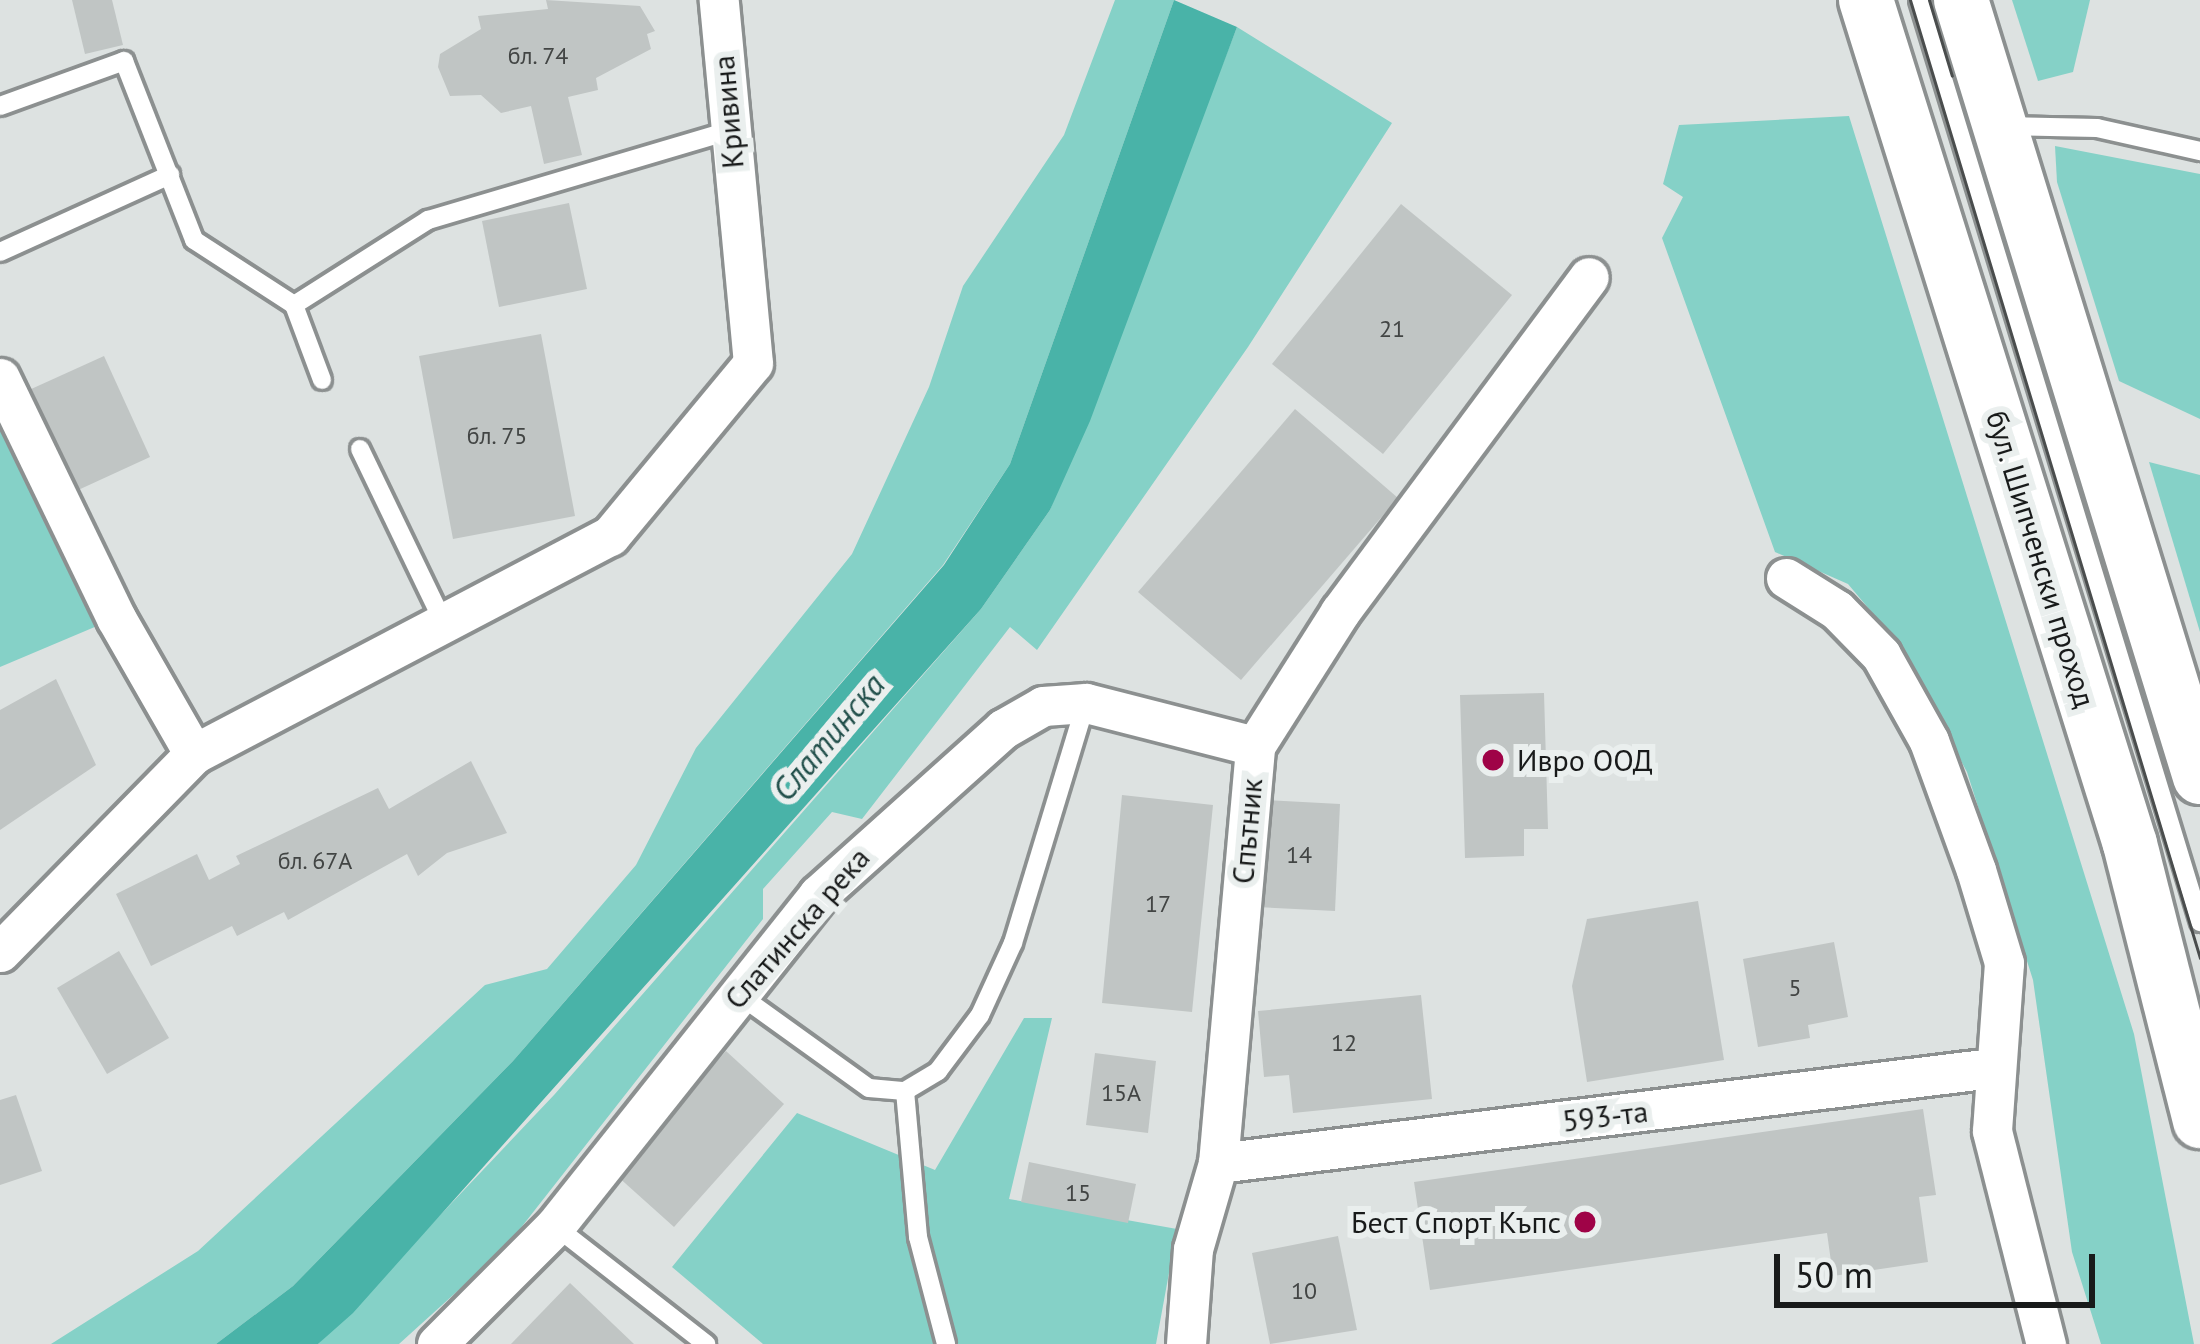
<!DOCTYPE html>
<html>
<head>
<meta charset="utf-8">
<style>
	body { margin:0 }
	#map { position:relative; width:2200px; height:1344px; overflow:hidden; background:#dde2e1; font-family:"PT Sans",sans-serif }
	div>[style] { position:absolute }
	[style*='--x'] { left:calc(var(--x)*1px); top:calc(var(--y)*1px); width:calc(var(--w)*1px); rotate:calc(var(--a)*1deg) }
	.green>* { inset:0; background:#85d1c7 }
	.water>* { inset:0; background:#49b3a8 }
	.building>* { inset:0; background:#c0c5c4 }
	.roads { filter:drop-shadow(3px 0 #8c9090) drop-shadow(-3px 0 #8c9090) drop-shadow(0 3px #8c9090) drop-shadow(0 -3px #8c9090) }
	.lane>* { height:18px; margin:-9px; padding:0 9px; transform-origin:9px; border-radius:9px; background:#fff }
	.street>* { height:39px; margin:-19.5px; padding:0 19.5px; transform-origin:19.5px; border-radius:19.5px; background:#fff }
	.secondary>* { height:54px; margin:-27px; padding:0 27px; transform-origin:27px; border-radius:27px; background:#fff }
	.tram>* { height:3px; margin:-1.5px; padding:0 1.5px; transform-origin:1.5px; border-radius:1.5px; background:#4a4d4d }
	.dots>* { width:33px; height:33px; translate:-50% -50%; box-sizing:border-box; border:6px solid #eaefee; border-radius:50% }
	span { translate:-50% -50%; white-space:nowrap; text-align:center; line-height:1.15; -webkit-text-stroke:12px #eaefee; paint-order:stroke }
	.number-label { font-size:24px; color:#424544 }
	.number-label span { -webkit-text-stroke-width:0 }
	.street-label { font-size:30px; color:#181a1a }
	.poi-label { font-size:30px; color:#181a1a }
	.left { translate:0 -50%; text-align:left }
	.right { translate:-100% -50%; text-align:right }
	.water-label { font-size:33px; color:#22504b; font-style:italic }
	.scale { position:absolute; left:1774px; top:1254px; width:321px; height:54px; box-sizing:border-box; border:6px solid #181a1a; border-top:0; padding-left:15px; font-size:36px; line-height:42px; white-space:nowrap; color:#181a1a; -webkit-text-stroke:9px #eaefee; paint-order:stroke }
</style>
</head>
<body>
<div id="map">
	<div class="green">
		<i style="clip-path:polygon(1115px 0,1174px 0,1010px 464px,943px 565px,513px 1061px,293px 1286px,216px 1344px,51px 1344px,198px 1251px,485px 985px,547px 969px,636px 865px,696px 748px,852px 554px,929px 387px,963px 286px,1064px 135px)"></i>
		<i style="clip-path:polygon(2012px 0,2090px 0,2073px 72px,2038px 81px)"></i>
		<i style="clip-path:polygon(1237px 27px,1392px 123px,1248px 347px,1037px 650px,1010px 627px,862px 819px,832px 812px,763px 889px,763px 919px,505px 1248px,399px 1344px,318px 1344px,554px 1095px,981px 609px,1050px 510px)"></i>
		<i style="clip-path:polygon(1849px 116px,2134px 1034px,2194px 1344px,2101px 1344px,2072px 1252px,2033px 980px,1967px 772px,1896px 641px,1848px 584px,1775px 552px,1662px 238px,1683px 197px,1663px 184px,1679px 125px)"></i>
		<i style="clip-path:polygon(2055px 146px,2200px 174px,2200px 419px,2119px 381px,2057px 182px)"></i>
		<i style="clip-path:polygon(0 378px,116px 618px,0 667px)"></i>
		<i style="clip-path:polygon(2149px 462px,2200px 475px,2200px 632px)"></i>
		<i style="clip-path:polygon(1024px 1018px,1052px 1018px,1009px 1199px,1177px 1229px,1156px 1344px,763px 1344px,672px 1267px,797px 1113px,935px 1170px)"></i>
	</div>
	<div class="water">
		<i style="clip-path:polygon(1174px 0,1237px 27px,1090px 421px,1050px 510px,981px 609px,353px 1313px,318px 1344px,216px 1344px,293px 1286px,513px 1061px,944px 565px,1010px 464px)"></i>
	</div>
	<div class="building">
		<i style="clip-path:polygon(72px 0,112px 0,123px 45px,85px 54px)"></i>
		<i style="clip-path:polygon(546px 0,640px 6px,655px 31px,647px 34px,651px 49px,596px 78px,598px 90px,568px 97px,582px 155px,544px 164px,531px 106px,501px 113px,481px 95px,450px 96px,438px 67px,440px 54px,481px 29px,478px 16px,548px 9px)"></i>
		<i style="clip-path:polygon(569px 203px,587px 289px,499px 307px,482px 221px)"></i>
		<i style="clip-path:polygon(1401px 204px,1512px 295px,1383px 454px,1272px 364px)"></i>
		<i style="clip-path:polygon(541px 334px,575px 516px,453px 539px,419px 356px)"></i>
		<i style="clip-path:polygon(104px 356px,150px 457px,76px 491px,29px 390px)"></i>
		<i style="clip-path:polygon(1295px 409px,1398px 498px,1241px 680px,1138px 592px)"></i>
		<i style="clip-path:polygon(56px 679px,96px 765px,0 830px,0 710px)"></i>
		<i style="clip-path:polygon(1544px 693px,1548px 829px,1524px 829px,1524px 856px,1465px 858px,1460px 695px)"></i>
		<i style="clip-path:polygon(471px 761px,507px 833px,447px 853px,418px 876px,407px 854px,288px 920px,284px 912px,237px 936px,232px 926px,151px 966px,116px 894px,197px 854px,209px 880px,240px 864px,236px 856px,378px 788px,389px 809px)"></i>
		<i style="clip-path:polygon(1122px 795px,1213px 805px,1192px 1012px,1102px 1003px)"></i>
		<i style="clip-path:polygon(1263px 800px,1340px 804px,1335px 911px,1257px 907px)"></i>
		<i style="clip-path:polygon(1698px 901px,1724px 1060px,1587px 1082px,1572px 986px,1587px 919px)"></i>
		<i style="clip-path:polygon(1834px 942px,1848px 1017px,1808px 1025px,1810px 1038px,1758px 1047px,1743px 959px)"></i>
		<i style="clip-path:polygon(119px 951px,169px 1038px,107px 1074px,57px 988px)"></i>
		<i style="clip-path:polygon(1421px 995px,1432px 1099px,1293px 1113px,1289px 1075px,1264px 1077px,1258px 1011px)"></i>
		<i style="clip-path:polygon(726px 1051px,784px 1104px,674px 1227px,616px 1175px)"></i>
		<i style="clip-path:polygon(1095px 1053px,1156px 1061px,1148px 1133px,1086px 1125px)"></i>
		<i style="clip-path:polygon(16px 1095px,42px 1171px,0 1185px,0 1100px)"></i>
		<i style="clip-path:polygon(1923px 1109px,1936px 1195px,1919px 1197px,1928px 1262px,1833px 1276px,1827px 1233px,1430px 1290px,1414px 1182px)"></i>
		<i style="clip-path:polygon(1029px 1162px,1136px 1184px,1128px 1223px,1021px 1202px)"></i>
		<i style="clip-path:polygon(1338px 1236px,1357px 1330px,1270px 1344px,1252px 1253px)"></i>
		<i style="clip-path:polygon(570px 1283px,634px 1344px,511px 1344px)"></i>
	</div>
	<div class="roads">
		<div class="lane">
			<i style="--x:1919;--y:0;--w:964;--a:73.05"></i>
			<i style="--x:0;--y:106;--w:132;--a:-19.9"></i>
			<i style="--x:124;--y:61;--w:192;--a:68.6"></i>
			<i style="--x:194;--y:240;--w:119;--a:33"></i>
			<i style="--x:294;--y:305;--w:159;--a:-32.4"></i>
			<i style="--x:428;--y:220;--w:313;--a:-16.5"></i>
			<i style="--x:2003;--y:126;--w:94;--a:1.2"></i>
			<i style="--x:2097;--y:128;--w:106;--a:12.6"></i>
			<i style="--x:0;--y:252;--w:187;--a:-24.4"></i>
			<i style="--x:294;--y:305;--w:80;--a:69.5"></i>
			<i style="--x:360;--y:449;--w:196;--a:64.3"></i>
			<i style="--x:738;--y:994;--w:161;--a:35.7"></i>
			<i style="--x:869;--y:1088;--w:36;--a:5"></i>
			<i style="--x:905;--y:1091;--w:39;--a:-31"></i>
			<i style="--x:938;--y:1071;--w:70;--a:-53.1"></i>
			<i style="--x:980;--y:1015;--w:79;--a:-65.4"></i>
			<i style="--x:1013;--y:943;--w:251;--a:-73.1"></i>
			<i style="--x:905;--y:1091;--w:147;--a:84.9"></i>
			<i style="--x:918;--y:1237;--w:111;--a:75.3"></i>
			<i style="--x:555;--y:1226;--w:192;--a:38"></i>
		</div>
		<div class="street">
			<i style="--x:0;--y:378;--w:267;--a:64.2"></i>
			<i style="--x:116;--y:618;--w:157;--a:60.2"></i>
			<i style="--x:1786;--y:578;--w:60;--a:32.1"></i>
			<i style="--x:1837;--y:610;--w:63;--a:45.6"></i>
			<i style="--x:1881;--y:655;--w:98;--a:60.8"></i>
			<i style="--x:1929;--y:741;--w:137;--a:70"></i>
			<i style="--x:1976;--y:870;--w:97;--a:73.2"></i>
			<i style="--x:2004;--y:963;--w:168;--a:94.1"></i>
			<i style="--x:1992;--y:1131;--w:220;--a:75.8"></i>
			<i style="--x:0;--y:952;--w:277;--a:-45.6"></i>
			<i style="--x:194;--y:754;--w:470;--a:-27.7"></i>
			<i style="--x:610;--y:536;--w:224;--a:-50.4"></i>
			<i style="--x:753;--y:363;--w:365;--a:-95.4"></i>
			<i style="--x:1218;--y:1163;--w:780;--a:-7"></i>
			<i style="--x:437;--y:1344;--w:167;--a:-45"></i>
			<i style="--x:555;--y:1226;--w:423;--a:-51.5"></i>
			<i style="--x:818;--y:895;--w:249;--a:-41.9"></i>
			<i style="--x:1003;--y:729;--w:46;--a:-29.9"></i>
			<i style="--x:1043;--y:706;--w:43;--a:-4"></i>
			<i style="--x:1086;--y:703;--w:174;--a:14.3"></i>
			<i style="--x:1186;--y:1344;--w:95;--a:-85.8"></i>
			<i style="--x:1193;--y:1249;--w:90;--a:-73.8"></i>
			<i style="--x:1218;--y:1163;--w:419;--a:-84.9"></i>
			<i style="--x:1255;--y:746;--w:159;--a:-57.6"></i>
			<i style="--x:1340;--y:612;--w:417;--a:-53.4"></i>
		</div>
		<div class="secondary">
			<i style="--x:1866;--y:0;--w:884;--a:72.63"></i>
			<i style="--x:2130;--y:844;--w:286;--a:75.8"></i>
			<i style="--x:1961;--y:0;--w:813;--a:72.9"></i>
		</div>
	</div>
	<div class="tram">
		<i style="--x:1910;--y:0;--w:1001;--a:73.16"></i>
		<i style="--x:1929;--y:0;--w:79;--a:73.2"></i>
	</div>
	<div class="dots">
		<i style="left:1493px;top:760px;background:#9f0347"></i>
		<i style="left:1585px;top:1222px;background:#9f0347"></i>
	</div>
	<div class="number-label">
		<span style="left:538px;top:56px">бл. 74</span>
		<span style="left:1392px;top:329px">21</span>
		<span style="left:497px;top:436px">бл. 75</span>
		<span style="left:1299px;top:855px">14</span>
		<span style="left:315px;top:861px">бл. 67А</span>
		<span style="left:1158px;top:904px">17</span>
		<span style="left:1795px;top:988px">5</span>
		<span style="left:1344px;top:1043px">12</span>
		<span style="left:1121px;top:1093px">15А</span>
		<span style="left:1078px;top:1193px">15</span>
		<span style="left:1304px;top:1291px">10</span>
	</div>
	<div class="street-label">
		<span style="left:728px;top:112px;rotate:-95deg">Кривина</span>
		<span style="left:2041px;top:559px;rotate:73deg">бул. Шипченски проход</span>
		<span style="left:1247px;top:831px;rotate:-85deg">Спътник</span>
		<span style="left:797px;top:928px;rotate:-49deg">Слатинска река</span>
		<span style="left:1605px;top:1116px;rotate:-7deg">593-та</span>
	</div>
	<div class="poi-label">
		<span class="left" style="left:1517px;top:760px">Ивро ООД</span>
		<span class="right" style="left:1561px;top:1222px">Бест Спорт Къпс</span>
	</div>
	<div class="water-label">
		<span style="left:828px;top:737px;rotate:-50deg">Слатинска</span>
	</div>
	<div class="scale">50 m</div>
</div>
</body>
</html>
